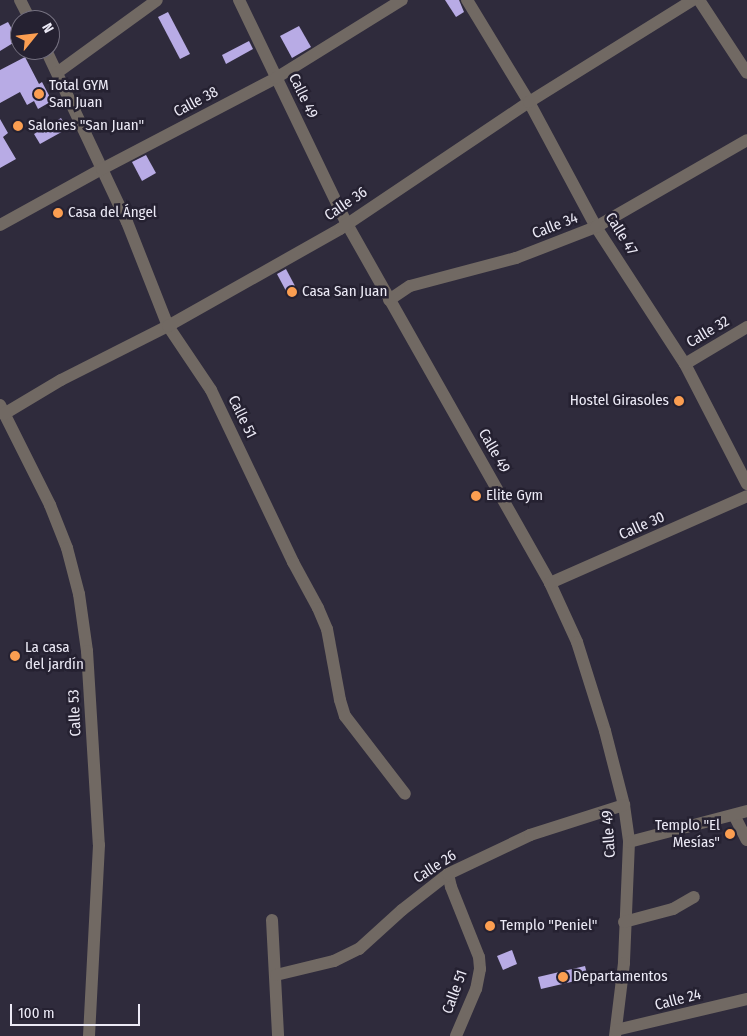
<!DOCTYPE html>
<html>
<head>
<meta charset="utf-8">
<style>
	body { margin:0 }
	#map { position:relative; width:747px; height:1036px; overflow:hidden; background:#2f2b3c; font-family:"Fira Sans Condensed",sans-serif }
	div>[style] { position:absolute }
	[style*='--x'] { left:calc(var(--x)*1px); top:calc(var(--y)*1px); width:calc(var(--w)*1px); rotate:calc(var(--a)*1deg) }
	.building>* { inset:0; background:#b8abe5 }
	.minor>* { height:12px; margin:-6px; padding:0 6px; transform-origin:6px; border-radius:6px; background:#716963 }
	.dots>* { width:14px; height:14px; translate:-50% -50%; box-sizing:border-box; border:2px solid #252131; border-radius:50% }
	span { translate:-50% -50%; white-space:nowrap; text-align:center; line-height:1.15; -webkit-text-stroke:5px #252131; paint-order:stroke }
	.poi-label { font-size:15px; color:#eceaf6 }
	.left { translate:0 -50%; text-align:left }
	.right { translate:-100% -50%; text-align:right }
	.street-label { font-size:15px; color:#eceaf6 }
	.north { position:absolute; left:10px; top:10px; width:50px; height:50px; box-sizing:border-box; background:#252131; border:1px solid #757180; border-radius:50%; rotate:61deg; font-size:14px; font-weight:700; line-height:20px; text-align:center; color:#eceaf6 }
	.north::after { content:''; display:block; margin:auto; width:18px; height:22px; background:#fb9e51; clip-path:polygon(50% 0,100% 100%,50% 72%,0 100%) }
	.scale { position:absolute; left:10px; top:1004px; width:130px; height:22px; box-sizing:border-box; border:2px solid #eceaf6; border-top:0; padding-left:6px; font-size:15px; line-height:18px; white-space:nowrap; color:#eceaf6; -webkit-text-stroke:4px #252131; paint-order:stroke }
</style>
</head>
<body>
<div id="map">
	<div class="building">
		<i style="clip-path:polygon(445px 0,459px 0,464px 12px,456px 17px)"></i>
		<i style="clip-path:polygon(168px 12px,190px 54px,180px 59px,158px 17px)"></i>
		<i style="clip-path:polygon(8px 22px,18px 40px,0 51px,0 26px)"></i>
		<i style="clip-path:polygon(299px 26px,311px 47px,292px 58px,280px 36px)"></i>
		<i style="clip-path:polygon(249px 41px,253px 49px,226px 64px,222px 55px)"></i>
		<i style="clip-path:polygon(25px 57px,39px 84px,42px 82px,52px 101px,38px 109px,34px 101px,27px 105px,20px 92px,0 103px,0 70px)"></i>
		<i style="clip-path:polygon(61px 118px,67px 129px,40px 144px,34px 134px)"></i>
		<i style="clip-path:polygon(0 119px,8px 133px,3px 137px,16px 159px,0 168px)"></i>
		<i style="clip-path:polygon(146px 155px,156px 173px,142px 181px,132px 162px)"></i>
		<i style="clip-path:polygon(286px 269px,295px 286px,286px 291px,277px 274px)"></i>
		<i style="clip-path:polygon(512px 950px,517px 964px,503px 970px,497px 956px)"></i>
		<i style="clip-path:polygon(585px 966px,588px 978px,541px 989px,538px 977px)"></i>
	</div>
	<div class="minor">
		<i style="--x:20;--y:0;--w:22;--a:63"></i>
		<i style="--x:239;--y:0;--w:249;--a:64.3"></i>
		<i style="--x:347;--y:224;--w:412;--a:60.5"></i>
		<i style="--x:550;--y:583;--w:65;--a:65.4"></i>
		<i style="--x:577;--y:642;--w:93;--a:72.5"></i>
		<i style="--x:605;--y:731;--w:76;--a:75.6"></i>
		<i style="--x:624;--y:805;--w:37;--a:82"></i>
		<i style="--x:629;--y:842;--w:121;--a:92.4"></i>
		<i style="--x:624;--y:963;--w:74;--a:97"></i>
		<i style="--x:467;--y:0;--w:119;--a:58.7"></i>
		<i style="--x:529;--y:102;--w:142;--a:61.8"></i>
		<i style="--x:596;--y:227;--w:163;--a:57"></i>
		<i style="--x:685;--y:364;--w:135;--a:62.7"></i>
		<i style="--x:699;--y:0;--w:87;--a:56.7"></i>
		<i style="--x:46;--y:50;--w:190;--a:64.8"></i>
		<i style="--x:127;--y:222;--w:112;--a:68.5"></i>
		<i style="--x:168;--y:326;--w:77;--a:56.1"></i>
		<i style="--x:211;--y:390;--w:191;--a:64.5"></i>
		<i style="--x:293;--y:562;--w:52;--a:61.5"></i>
		<i style="--x:318;--y:608;--w:23;--a:67"></i>
		<i style="--x:327;--y:629;--w:72;--a:79.6"></i>
		<i style="--x:340;--y:700;--w:17;--a:73"></i>
		<i style="--x:345;--y:716;--w:98;--a:52.4"></i>
		<i style="--x:58;--y:72;--w:122;--a:-36"></i>
		<i style="--x:0;--y:225;--w:116;--a:-28.8"></i>
		<i style="--x:102;--y:169;--w:196;--a:-27.6"></i>
		<i style="--x:276;--y:78;--w:148;--a:-31.8"></i>
		<i style="--x:389;--y:300;--w:25;--a:-34"></i>
		<i style="--x:410;--y:286;--w:110;--a:-14.8"></i>
		<i style="--x:516;--y:258;--w:86;--a:-21.2"></i>
		<i style="--x:596;--y:227;--w:174;--a:-29.9"></i>
		<i style="--x:685;--y:364;--w:72;--a:-30.8"></i>
		<i style="--x:0;--y:405;--w:112;--a:63.4"></i>
		<i style="--x:50;--y:505;--w:46;--a:68.4"></i>
		<i style="--x:67;--y:548;--w:48;--a:75.4"></i>
		<i style="--x:79;--y:594;--w:58;--a:82"></i>
		<i style="--x:87;--y:651;--w:194;--a:86.5"></i>
		<i style="--x:99;--y:845;--w:191;--a:93"></i>
		<i style="--x:4;--y:414;--w:66;--a:-30.8"></i>
		<i style="--x:61;--y:380;--w:120;--a:-26.8"></i>
		<i style="--x:168;--y:326;--w:197;--a:-29.4"></i>
		<i style="--x:340;--y:229;--w:228;--a:-33.9"></i>
		<i style="--x:529;--y:102;--w:193;--a:-31.9"></i>
		<i style="--x:550;--y:583;--w:215;--a:-23.8"></i>
		<i style="--x:734;--y:815;--w:28;--a:63"></i>
		<i style="--x:629;--y:842;--w:122;--a:-14.7"></i>
		<i style="--x:448;--y:874;--w:13;--a:77"></i>
		<i style="--x:451;--y:887;--w:75;--a:68.2"></i>
		<i style="--x:479;--y:957;--w:12;--a:85"></i>
		<i style="--x:480;--y:969;--w:20;--a:101"></i>
		<i style="--x:476;--y:989;--w:51;--a:113.1"></i>
		<i style="--x:272;--y:920;--w:116;--a:87"></i>
		<i style="--x:624;--y:922;--w:51;--a:-14.9"></i>
		<i style="--x:673;--y:909;--w:24;--a:-30"></i>
		<i style="--x:276;--y:975;--w:60;--a:-13.6"></i>
		<i style="--x:334;--y:961;--w:28;--a:-26"></i>
		<i style="--x:359;--y:949;--w:58;--a:-42.2"></i>
		<i style="--x:402;--y:910;--w:58;--a:-38"></i>
		<i style="--x:448;--y:874;--w:91;--a:-25.4"></i>
		<i style="--x:530;--y:835;--w:99;--a:-17.7"></i>
		<i style="--x:616;--y:1030;--w:135;--a:-13.3"></i>
	</div>
	<div class="dots">
		<i style="left:39px;top:94px;background:#fb9e51"></i>
		<i style="left:18px;top:126px;background:#fb9e51"></i>
		<i style="left:58px;top:213px;background:#fb9e51"></i>
		<i style="left:292px;top:292px;background:#fb9e51"></i>
		<i style="left:679px;top:401px;background:#fb9e51"></i>
		<i style="left:476px;top:496px;background:#fb9e51"></i>
		<i style="left:15px;top:656px;background:#fb9e51"></i>
		<i style="left:730px;top:834px;background:#fb9e51"></i>
		<i style="left:490px;top:926px;background:#fb9e51"></i>
		<i style="left:563px;top:977px;background:#fb9e51"></i>
	</div>
	<div class="poi-label">
		<span class="left" style="left:49px;top:94px">Total GYM<br>San Juan</span>
		<span class="left" style="left:28px;top:126px">Salones "San Juan"</span>
		<span class="left" style="left:68px;top:213px">Casa del Ángel</span>
		<span class="left" style="left:302px;top:292px">Casa San Juan</span>
		<span class="right" style="left:669px;top:401px">Hostel Girasoles</span>
		<span class="left" style="left:486px;top:496px">Elite Gym</span>
		<span class="left" style="left:25px;top:656px">La casa<br>del jardín</span>
		<span class="right" style="left:720px;top:834px">Templo "El<br>Mesías"</span>
		<span class="left" style="left:500px;top:926px">Templo "Peniel"</span>
		<span class="left" style="left:573px;top:977px">Departamentos</span>
	</div>
	<div class="street-label">
		<span style="left:303px;top:96px;rotate:64deg">Calle 49</span>
		<span style="left:196px;top:102px;rotate:-28deg">Calle 38</span>
		<span style="left:346px;top:204px;rotate:-34deg">Calle 36</span>
		<span style="left:555px;top:226px;rotate:-21deg">Calle 34</span>
		<span style="left:621px;top:234px;rotate:58deg">Calle 47</span>
		<span style="left:708px;top:332px;rotate:-31deg">Calle 32</span>
		<span style="left:242px;top:417px;rotate:64deg">Calle 51</span>
		<span style="left:494px;top:451px;rotate:60deg">Calle 49</span>
		<span style="left:642px;top:526px;rotate:-24deg">Calle 30</span>
		<span style="left:75px;top:713px;rotate:-93deg">Calle 53</span>
		<span style="left:609px;top:834px;rotate:-94deg">Calle 49</span>
		<span style="left:435px;top:867px;rotate:-33deg">Calle 26</span>
		<span style="left:455px;top:992px;rotate:-70deg">Calle 51</span>
		<span style="left:678px;top:1000px;rotate:-14deg">Calle 24</span>
	</div>
	<div class="north">N</div>
	<div class="scale">100 m</div>
</div>
</body>
</html>
